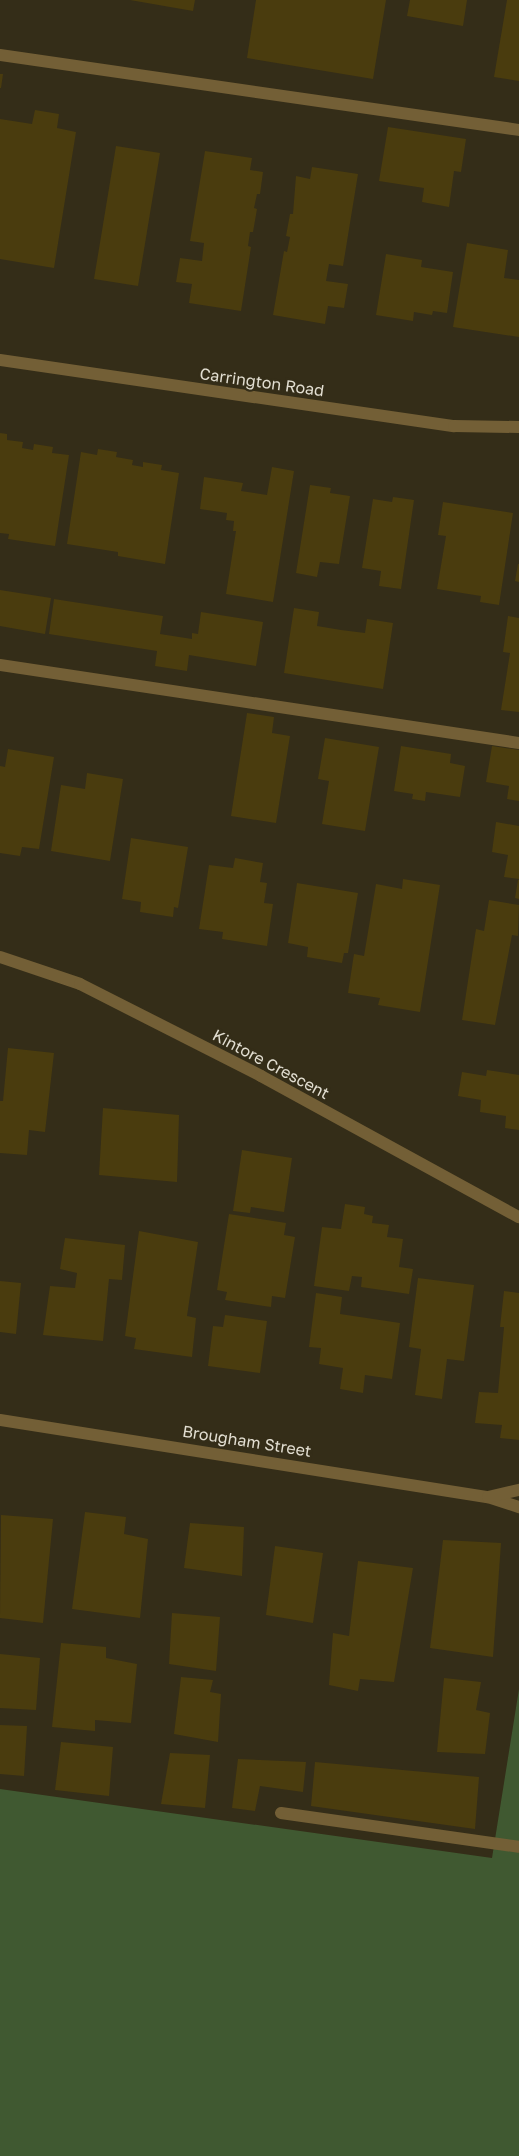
<!DOCTYPE html>
<html>
<head>
<meta charset="utf-8">
<style>
	body { margin:0 }
	#map { position:relative; width:519px; height:2156px; overflow:hidden; background:#342d18; font-family:"Golos Text",sans-serif }
	div>[style] { position:absolute }
	[style*='--x'] { left:calc(var(--x)*1px); top:calc(var(--y)*1px); width:calc(var(--w)*1px); rotate:calc(var(--a)*1deg) }
	.green>* { inset:0; background:#405931 }
	.building>* { inset:0; background:#4a3c0e }
	.minor>* { height:12px; margin:-6px; padding:0 6px; transform-origin:6px; border-radius:6px; background:#735f36 }
	span { translate:-50% -50%; white-space:nowrap; text-align:center; line-height:1.15; -webkit-text-stroke:4.5px #342d18; paint-order:stroke }
	.street-label { font-size:16px; color:#e2ded1 }
</style>
</head>
<body>
<div id="map">
	<div class="green">
		<i style="clip-path:polygon(519px 1689px,519px 2156px,0 2156px,0 1789px,492px 1858px)"></i>
	</div>
	<div class="building">
		<i style="clip-path:polygon(130px 0,195px 0,193px 11px)"></i>
		<i style="clip-path:polygon(256px 0,386px 0,373px 79px,247px 58px)"></i>
		<i style="clip-path:polygon(410px 0,467px 0,463px 26px,407px 16px)"></i>
		<i style="clip-path:polygon(507px 0,519px 0,519px 81px,494px 77px)"></i>
		<i style="clip-path:polygon(0 74px,3px 74px,1px 88px,0 88px)"></i>
		<i style="clip-path:polygon(35px 110px,59px 114px,57px 128px,76px 132px,54px 268px,0 259px,0 119px,32px 124px)"></i>
		<i style="clip-path:polygon(388px 127px,466px 139px,461px 172px,454px 171px,449px 207px,422px 202px,424px 188px,379px 181px)"></i>
		<i style="clip-path:polygon(116px 146px,160px 153px,138px 286px,94px 279px)"></i>
		<i style="clip-path:polygon(205px 151px,252px 158px,250px 170px,263px 172px,260px 194px,257px 194px,254px 208px,257px 209px,253px 232px,250px 232px,248px 246px,251px 247px,241px 311px,189px 303px,192px 284px,176px 282px,180px 258px,202px 261px,204px 243px,190px 241px)"></i>
		<i style="clip-path:polygon(312px 167px,358px 174px,343px 266px,329px 264px,326px 281px,348px 284px,344px 308px,328px 306px,325px 324px,273px 315px,284px 251px,287px 252px,290px 237px,286px 236px,290px 214px,293px 214px,296px 176px,310px 179px)"></i>
		<i style="clip-path:polygon(467px 243px,508px 250px,504px 278px,519px 280px,519px 337px,453px 327px)"></i>
		<i style="clip-path:polygon(386px 254px,422px 260px,421px 267px,453px 272px,447px 313px,433px 311px,432px 315px,414px 312px,413px 321px,376px 315px)"></i>
		<i style="clip-path:polygon(0 433px,7px 434px,7px 440px,23px 442px,22px 448px,33px 450px,34px 444px,53px 447px,52px 453px,69px 455px,55px 546px,8px 539px,9px 534px,0 533px)"></i>
		<i style="clip-path:polygon(98px 449px,117px 452px,116px 457px,133px 460px,132px 465px,143px 467px,143px 462px,162px 465px,161px 470px,179px 473px,165px 564px,118px 556px,118px 552px,67px 544px,81px 452px,97px 455px)"></i>
		<i style="clip-path:polygon(272px 467px,294px 471px,273px 602px,226px 594px,236px 531px,233px 531px,234px 521px,226px 520px,227px 513px,200px 509px,204px 477px,243px 483px,241px 491px,267px 495px)"></i>
		<i style="clip-path:polygon(310px 485px,331px 488px,330px 493px,350px 496px,339px 564px,320px 562px,317px 577px,296px 573px)"></i>
		<i style="clip-path:polygon(393px 497px,414px 500px,401px 589px,379px 586px,381px 571px,362px 568px,373px 499px,392px 502px)"></i>
		<i style="clip-path:polygon(443px 502px,513px 513px,499px 605px,480px 602px,481px 596px,437px 589px,446px 536px,438px 535px)"></i>
		<i style="clip-path:polygon(518px 564px,519px 564px,519px 582px,515px 581px)"></i>
		<i style="clip-path:polygon(0 590px,51px 598px,45px 634px,0 626px)"></i>
		<i style="clip-path:polygon(54px 599px,163px 616px,160px 634px,192px 639px,192px 633px,198px 634px,201px 612px,263px 622px,256px 666px,189px 655px,187px 671px,155px 666px,157px 651px,49px 634px)"></i>
		<i style="clip-path:polygon(294px 608px,319px 612px,317px 626px,341px 630px,365px 633px,367px 619px,393px 623px,383px 689px,284px 673px)"></i>
		<i style="clip-path:polygon(508px 616px,519px 618px,519px 712px,501px 710px,510px 653px,503px 652px)"></i>
		<i style="clip-path:polygon(247px 713px,274px 717px,272px 733px,290px 736px,276px 823px,231px 816px)"></i>
		<i style="clip-path:polygon(325px 738px,379px 747px,365px 831px,322px 824px,329px 781px,318px 779px)"></i>
		<i style="clip-path:polygon(401px 746px,451px 754px,450px 763px,465px 766px,460px 797px,426px 792px,425px 801px,412px 799px,413px 794px,394px 791px)"></i>
		<i style="clip-path:polygon(492px 746px,519px 750px,519px 801px,507px 799px,509px 786px,486px 782px)"></i>
		<i style="clip-path:polygon(8px 749px,54px 757px,39px 849px,22px 847px,20px 856px,0 853px,0 766px,5px 767px)"></i>
		<i style="clip-path:polygon(87px 773px,123px 779px,110px 861px,51px 851px,61px 785px,85px 789px)"></i>
		<i style="clip-path:polygon(496px 822px,519px 826px,519px 879px,504px 877px,508px 855px,492px 852px)"></i>
		<i style="clip-path:polygon(131px 838px,188px 847px,178px 908px,174px 907px,173px 917px,140px 912px,141px 902px,122px 899px)"></i>
		<i style="clip-path:polygon(235px 858px,263px 863px,260px 882px,267px 883px,264px 903px,273px 904px,267px 946px,222px 939px,223px 932px,199px 929px,209px 865px,233px 868px)"></i>
		<i style="clip-path:polygon(403px 879px,440px 885px,420px 1012px,378px 1005px,380px 998px,348px 993px,354px 954px,364px 956px,376px 884px,402px 889px)"></i>
		<i style="clip-path:polygon(518px 880px,519px 880px,519px 899px,515px 898px)"></i>
		<i style="clip-path:polygon(297px 883px,358px 893px,348px 953px,344px 953px,342px 963px,307px 957px,308px 947px,288px 943px)"></i>
		<i style="clip-path:polygon(489px 900px,519px 905px,518px 936px,512px 935px,495px 1025px,462px 1020px,476px 929px,484px 931px)"></i>
		<i style="clip-path:polygon(8px 1048px,54px 1053px,45px 1132px,29px 1130px,27px 1155px,0 1153px,0 1101px,3px 1101px)"></i>
		<i style="clip-path:polygon(487px 1070px,519px 1075px,519px 1130px,505px 1128px,506px 1116px,480px 1112px,481px 1100px,458px 1096px,462px 1072px,486px 1076px)"></i>
		<i style="clip-path:polygon(103px 1108px,179px 1115px,177px 1182px,99px 1175px)"></i>
		<i style="clip-path:polygon(242px 1150px,292px 1158px,284px 1212px,251px 1207px,250px 1213px,233px 1211px)"></i>
		<i style="clip-path:polygon(345px 1204px,365px 1207px,364px 1214px,373px 1216px,372px 1223px,389px 1225px,387px 1237px,403px 1239px,399px 1267px,413px 1269px,409px 1294px,361px 1287px,362px 1277px,352px 1276px,349px 1291px,314px 1286px,322px 1227px,341px 1229px)"></i>
		<i style="clip-path:polygon(229px 1214px,286px 1223px,284px 1235px,295px 1237px,285px 1298px,272px 1296px,271px 1307px,225px 1300px,227px 1292px,217px 1290px)"></i>
		<i style="clip-path:polygon(139px 1231px,198px 1242px,187px 1316px,196px 1318px,192px 1357px,134px 1349px,136px 1338px,125px 1336px)"></i>
		<i style="clip-path:polygon(65px 1238px,125px 1245px,122px 1280px,109px 1279px,103px 1341px,43px 1335px,50px 1286px,75px 1288px,77px 1273px,60px 1269px)"></i>
		<i style="clip-path:polygon(418px 1278px,474px 1285px,464px 1361px,447px 1359px,442px 1399px,415px 1395px,421px 1349px,409px 1347px)"></i>
		<i style="clip-path:polygon(0 1281px,21px 1283px,16px 1334px,0 1332px)"></i>
		<i style="clip-path:polygon(504px 1291px,519px 1293px,519px 1440px,500px 1438px,502px 1425px,475px 1423px,479px 1392px,498px 1393px,504px 1327px,500px 1327px)"></i>
		<i style="clip-path:polygon(316px 1293px,342px 1297px,340px 1314px,400px 1323px,392px 1379px,365px 1375px,363px 1393px,340px 1389px,343px 1368px,319px 1364px,321px 1348px,309px 1347px)"></i>
		<i style="clip-path:polygon(225px 1315px,267px 1321px,260px 1373px,208px 1366px,213px 1326px,223px 1327px)"></i>
		<i style="clip-path:polygon(85px 1512px,126px 1517px,124px 1534px,148px 1539px,140px 1618px,72px 1609px)"></i>
		<i style="clip-path:polygon(1px 1515px,53px 1519px,43px 1623px,0 1618px)"></i>
		<i style="clip-path:polygon(190px 1523px,244px 1527px,242px 1576px,184px 1568px)"></i>
		<i style="clip-path:polygon(443px 1540px,501px 1543px,493px 1657px,430px 1648px)"></i>
		<i style="clip-path:polygon(275px 1546px,323px 1553px,313px 1623px,266px 1615px)"></i>
		<i style="clip-path:polygon(358px 1561px,413px 1568px,394px 1682px,360px 1679px,358px 1691px,329px 1685px,333px 1633px,349px 1636px)"></i>
		<i style="clip-path:polygon(172px 1613px,220px 1617px,216px 1671px,169px 1664px)"></i>
		<i style="clip-path:polygon(61px 1643px,106px 1647px,106px 1658px,137px 1664px,131px 1723px,95px 1720px,95px 1731px,52px 1727px)"></i>
		<i style="clip-path:polygon(0 1654px,40px 1658px,36px 1710px,0 1708px)"></i>
		<i style="clip-path:polygon(181px 1677px,213px 1680px,210px 1692px,221px 1694px,218px 1742px,174px 1734px)"></i>
		<i style="clip-path:polygon(444px 1678px,481px 1682px,476px 1710px,490px 1713px,485px 1754px,437px 1752px)"></i>
		<i style="clip-path:polygon(0 1725px,27px 1726px,24px 1776px,0 1774px)"></i>
		<i style="clip-path:polygon(61px 1742px,113px 1747px,109px 1796px,55px 1790px)"></i>
		<i style="clip-path:polygon(170px 1753px,210px 1755px,205px 1808px,161px 1804px)"></i>
		<i style="clip-path:polygon(238px 1759px,306px 1762px,303px 1792px,260px 1786px,255px 1811px,232px 1808px)"></i>
		<i style="clip-path:polygon(315px 1762px,479px 1777px,475px 1829px,311px 1806px)"></i>
	</div>
	<div class="minor">
		<i style="--x:0;--y:55;--w:524;--a:8.22"></i>
		<i style="--x:0;--y:360;--w:459;--a:8.3"></i>
		<i style="--x:454;--y:426;--w:65;--a:0.9"></i>
		<i style="--x:0;--y:665;--w:525;--a:8.55"></i>
		<i style="--x:0;--y:957;--w:84;--a:18.6"></i>
		<i style="--x:80;--y:984;--w:203;--a:26.9"></i>
		<i style="--x:261;--y:1076;--w:294;--a:28.7"></i>
		<i style="--x:0;--y:1420;--w:494;--a:9"></i>
		<i style="--x:488;--y:1497;--w:33;--a:18"></i>
		<i style="--x:488;--y:1497;--w:32;--a:-13"></i>
		<i style="--x:281;--y:1813;--w:240;--a:8.1"></i>
	</div>
	<div class="street-label">
		<span style="left:262px;top:382px;rotate:8deg">Carrington Road</span>
		<span style="left:271px;top:1064px;rotate:28deg">Kintore Crescent</span>
		<span style="left:247px;top:1441px;rotate:9deg">Brougham Street</span>
	</div>
</div>
</body>
</html>
